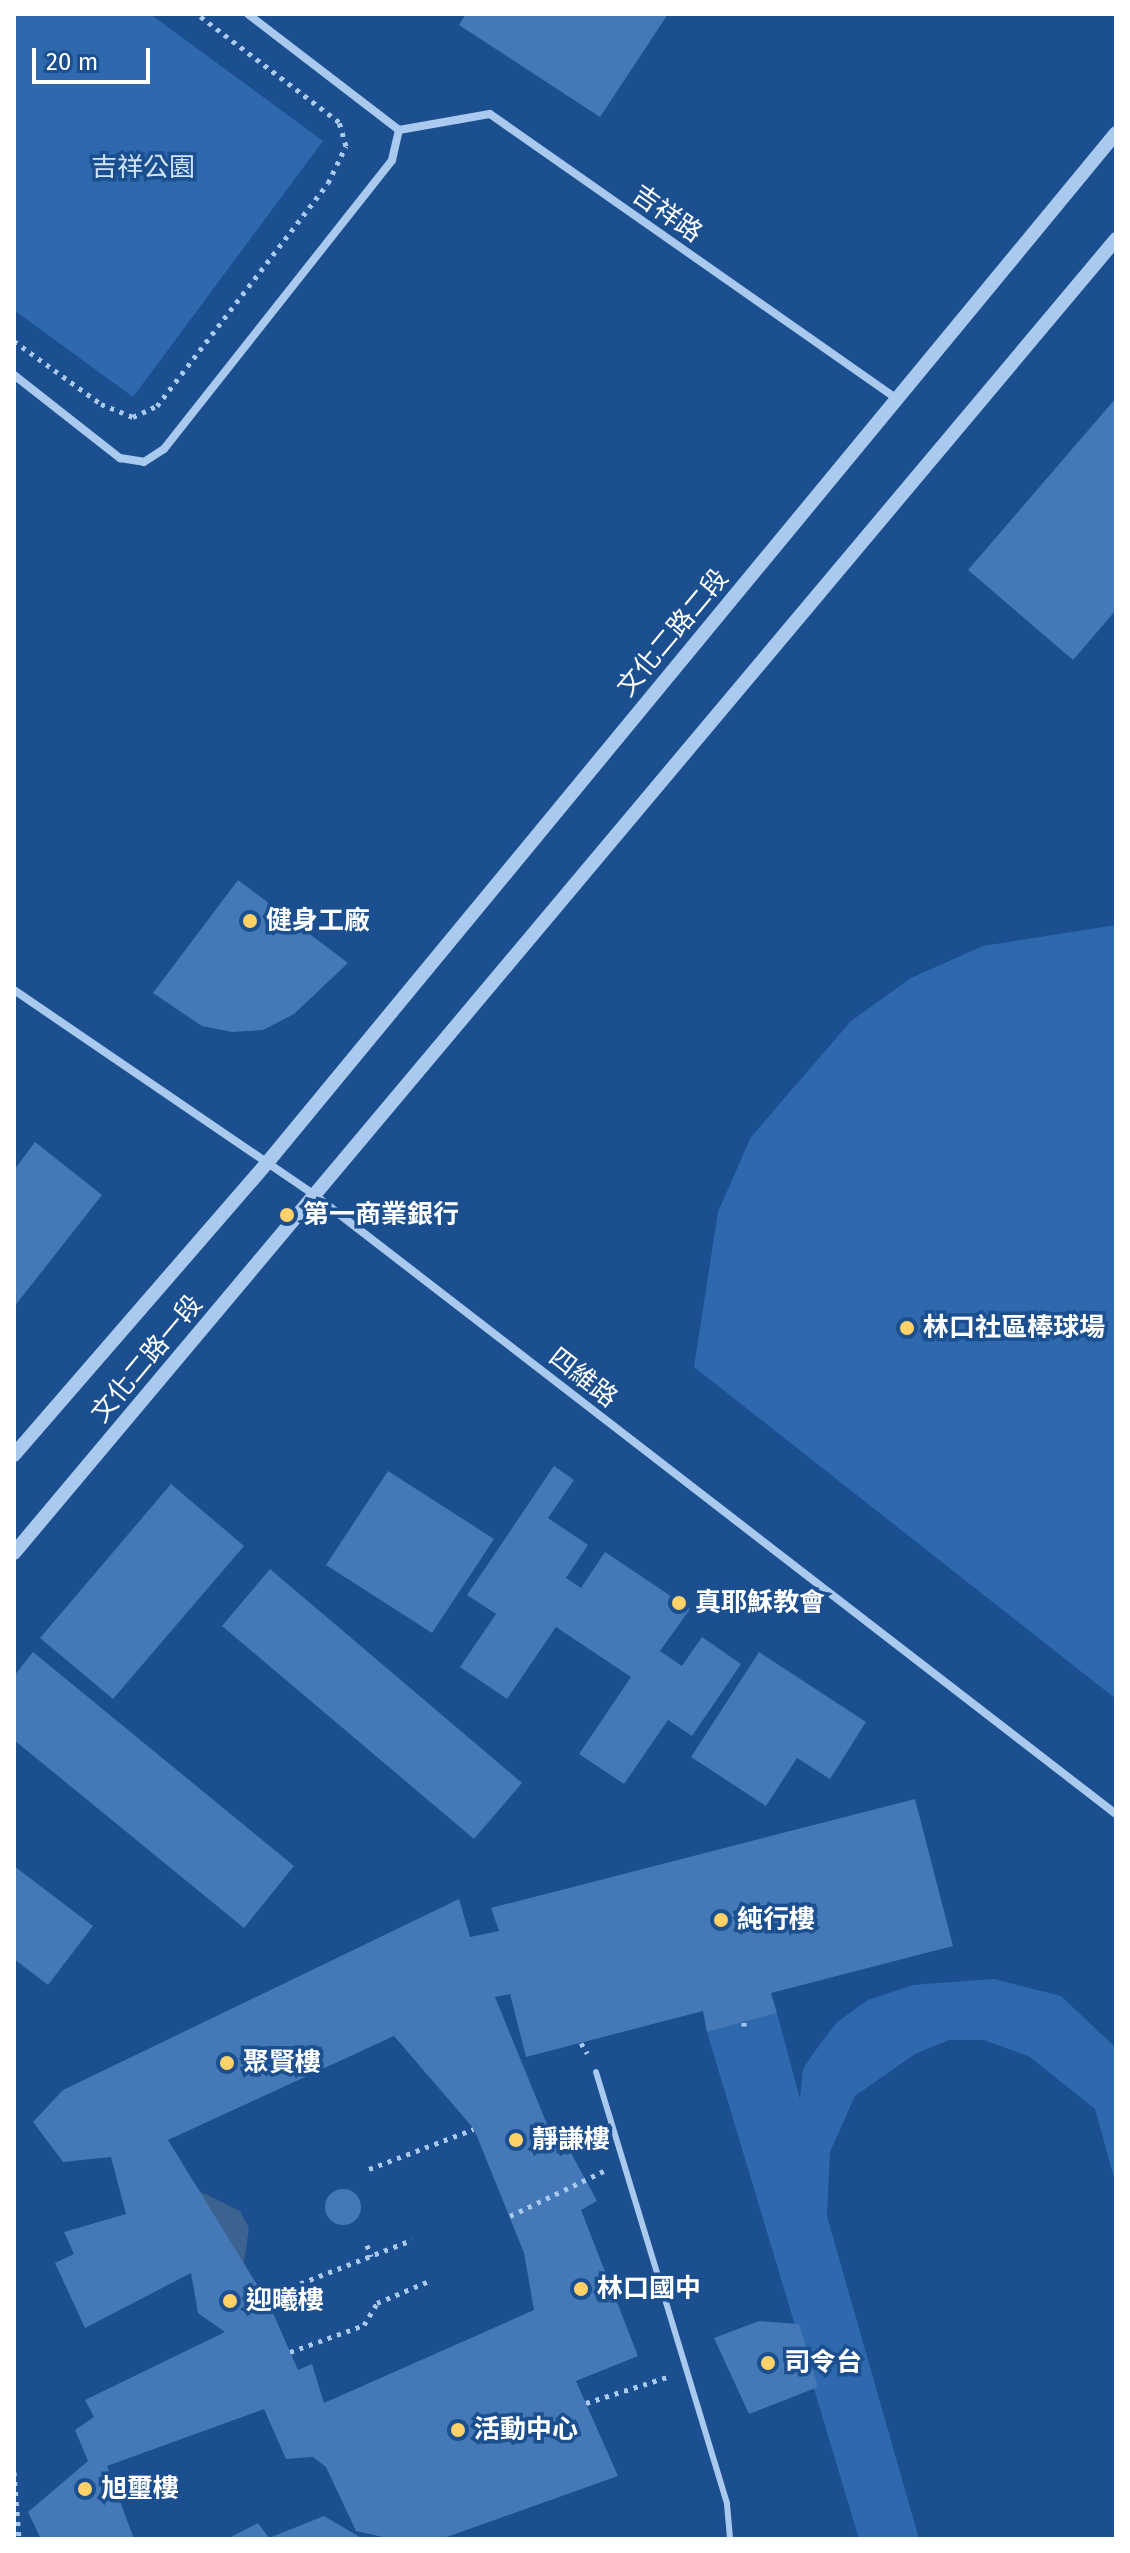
<!DOCTYPE html>
<html>
<head>
<meta charset="utf-8">
<style>
	body { margin:0 }
	#map { position:relative; width:1130px; height:2553px; overflow:hidden; background:#1b4f8f; font-family:"Fira Sans","Noto Sans TC",sans-serif }
	div>[style] { position:absolute }
	[style*='--x'] { left:calc(var(--x)*1px); top:calc(var(--y)*1px); width:calc(var(--w)*1px); rotate:calc(var(--a)*1deg) }
	.green>* { inset:0; background:#2e69ad }
	.water>* { inset:0; background:#3c6290 }
	.building>* { inset:0; background:#4478b7 }
	.round { border-radius:50% }
	.path>* { height:5px; margin-top:-2.5px; transform-origin:0; background:repeating-linear-gradient(90deg,#a9c9ee 0 4px,transparent 0 10px) }
	.service>* { height:6px; margin:-3px; padding:0 3px; transform-origin:3px; border-radius:3px; background:#a9c9ee }
	.minor>* { height:8px; margin:-4px; padding:0 4px; transform-origin:4px; border-radius:4px; background:#a9c9ee }
	.tertiary>* { height:14px; margin:-7px; padding:0 7px; transform-origin:7px; border-radius:7px; background:#a9c9ee }
	.dots>* { width:22px; height:22px; translate:-50% -50%; box-sizing:border-box; border:4px solid #1b4f8f; border-radius:50% }
	span { translate:-50% -50%; white-space:nowrap; text-align:center; line-height:1.15; -webkit-text-stroke:7px #1b4f8f; paint-order:stroke }
	.park-label { font-size:26px; color:#cfe3fa }
	.street-label { font-size:26px; color:#fff }
	.poi-label { font-size:26px; color:#fff; font-weight:700 }
	.left { translate:0 -50%; text-align:left }
	.frame { position:absolute; inset:0; border:16px solid #fff; pointer-events:none }
	.scale { position:absolute; left:32px; top:48px; width:118px; height:36px; box-sizing:border-box; border:4px solid #fff; border-top:0; padding-left:10px; font-size:24px; line-height:28px; white-space:nowrap; color:#fff; -webkit-text-stroke:6px #1b4f8f; paint-order:stroke }
</style>
</head>
<body>
<div id="map">
	<div class="green">
		<i style="clip-path:polygon(14px 14px,150px 14px,323px 141px,133px 397px,14px 310px)"></i>
		<i style="clip-path:polygon(1116px 925px,1116px 1699px,694px 1367px,718px 1212px,751px 1137px,851px 1021px,911px 978px,983px 946px)"></i>
		<i style="clip-path:polygon(994px 1979px,1061px 1996px,1116px 2048px,1116px 2185px,1095px 2109px,1030px 2057px,984px 2040px,949px 2040px,915px 2054px,855px 2096px,830px 2152px,827px 2216px,919px 2539px,859px 2539px,707px 2032px,777px 2013px,800px 2099px,803px 2069px,815px 2051px,837px 2022px,868px 2000px,913px 1985px)"></i>
	</div>
	<div class="water">
		<i style="clip-path:polygon(197px 2190px,240px 2211px,249px 2228px,243px 2269px)"></i>
	</div>
	<div class="building">
		<i style="clip-path:polygon(466px 14px,668px 14px,600px 117px,459px 25px)"></i>
		<i style="clip-path:polygon(1116px 398px,1116px 610px,1073px 660px,968px 570px)"></i>
		<i style="clip-path:polygon(238px 880px,348px 963px,294px 1014px,263px 1030px,232px 1032px,202px 1026px,153px 993px)"></i>
		<i style="clip-path:polygon(35px 1142px,102px 1195px,14px 1307px,14px 1170px)"></i>
		<i style="clip-path:polygon(554px 1466px,574px 1480px,548px 1518px,588px 1545px,566px 1578px,581px 1588px,605px 1552px,690px 1609px,660px 1651px,682px 1666px,702px 1637px,741px 1664px,692px 1736px,668px 1720px,624px 1784px,579px 1754px,631px 1677px,556px 1627px,507px 1699px,460px 1667px,496px 1614px,467px 1595px)"></i>
		<i style="clip-path:polygon(388px 1471px,494px 1539px,432px 1633px,326px 1565px)"></i>
		<i style="clip-path:polygon(171px 1484px,244px 1546px,113px 1699px,40px 1638px)"></i>
		<i style="clip-path:polygon(270px 1569px,522px 1783px,474px 1839px,222px 1626px)"></i>
		<i style="clip-path:polygon(33px 1652px,294px 1866px,244px 1928px,14px 1740px,14px 1676px)"></i>
		<i style="clip-path:polygon(759px 1652px,866px 1722px,830px 1779px,797px 1758px,766px 1806px,691px 1757px)"></i>
		<i style="clip-path:polygon(evenodd,915px 1799px,953px 1946px,771px 1993px,777px 2013px,707px 2032px,703px 2011px,526px 2057px,510px 1994px,495px 1997px,560px 2156px,570px 2151px,597px 2201px,581px 2210px,638px 2356px,576px 2381px,618px 2476px,441px 2539px,392px 2539px,356px 2531px,326px 2467px,313px 2457px,286px 2459px,264px 2409px,107px 2466px,134px 2539px,41px 2539px,28px 2512px,88px 2461px,75px 2430px,94px 2417px,85px 2400px,225px 2332px,198px 2313px,191px 2273px,85px 2328px,55px 2263px,74px 2254px,64px 2232px,126px 2214px,111px 2157px,63px 2162px,33px 2122px,63px 2090px,459px 1899px,470px 1937px,499px 1931px,491px 1908px,915px 1799px,394px 2036px,474px 2129px,524px 2253px,534px 2310px,324px 2403px,312px 2364px,298px 2370px,269px 2304px,168px 2140px,394px 2036px)"></i>
		<i style="clip-path:polygon(14px 1866px,93px 1926px,48px 1985px,14px 1959px)"></i>
		<i class="round" style="left:325px;top:2189px;width:36px;height:36px"></i>
		<i style="clip-path:polygon(759px 2321px,799px 2324px,818px 2387px,749px 2414px,714px 2338px)"></i>
		<i style="clip-path:polygon(324px 2516px,363px 2539px,227px 2539px,258px 2523px,269px 2538px)"></i>
	</div>
	<div class="path">
		<i style="--x:14;--y:341;--w:107;--a:35.9"></i>
		<i style="--x:101;--y:404;--w:35;--a:22"></i>
		<i style="--x:133;--y:417;--w:26;--a:-25"></i>
		<i style="--x:157;--y:406;--w:281;--a:-52.5"></i>
		<i style="--x:328;--y:183;--w:41;--a:-64.1"></i>
		<i style="--x:346;--y:146;--w:25;--a:-106"></i>
		<i style="--x:339;--y:122;--w:178;--a:-142.7"></i>
		<i style="--x:744;--y:2022;--w:4;--a:90"></i>
		<i style="--x:581;--y:2043;--w:12;--a:59"></i>
		<i style="--x:369;--y:2169;--w:112;--a:-20.9"></i>
		<i style="--x:510;--y:2216;--w:104;--a:-25.6"></i>
		<i style="--x:367;--y:2245;--w:12;--a:70"></i>
		<i style="--x:263;--y:2298;--w:160;--a:-21.3"></i>
		<i style="--x:290;--y:2352;--w:79;--a:-20"></i>
		<i style="--x:364;--y:2325;--w:26;--a:-59"></i>
		<i style="--x:377;--y:2303;--w:56;--a:-22.9"></i>
		<i style="--x:586;--y:2403;--w:85;--a:-17.8"></i>
		<i style="--x:14;--y:2472;--w:67;--a:85.7"></i>
	</div>
	<div class="service">
		<i style="--x:596;--y:2072;--w:451;--a:73.1"></i>
		<i style="--x:727;--y:2504;--w:35;--a:85"></i>
	</div>
	<div class="minor">
		<i style="--x:399;--y:130;--w:92;--a:-10"></i>
		<i style="--x:490;--y:114;--w:497;--a:35"></i>
		<i style="--x:14;--y:375;--w:135;--a:38.1"></i>
		<i style="--x:120;--y:458;--w:24;--a:9"></i>
		<i style="--x:144;--y:462;--w:24;--a:-33"></i>
		<i style="--x:164;--y:449;--w:368;--a:-51.7"></i>
		<i style="--x:392;--y:160;--w:31;--a:-77"></i>
		<i style="--x:399;--y:130;--w:190;--a:-142.5"></i>
		<i style="--x:14;--y:990;--w:367;--a:34.3"></i>
		<i style="--x:317;--y:1197;--w:1009;--a:37.68"></i>
	</div>
	<div class="tertiary">
		<i style="--x:14;--y:1455;--w:386;--a:-49.1"></i>
		<i style="--x:267;--y:1163;--w:1335;--a:-50.5"></i>
		<i style="--x:14;--y:1553;--w:1715;--a:-50.01"></i>
	</div>
	<div class="dots">
		<i style="left:250px;top:921px;background:#ffd166"></i>
		<i style="left:287px;top:1215px;background:#ffd166"></i>
		<i style="left:907px;top:1328px;background:#ffd166"></i>
		<i style="left:679px;top:1603px;background:#ffd166"></i>
		<i style="left:721px;top:1920px;background:#ffd166"></i>
		<i style="left:227px;top:2063px;background:#ffd166"></i>
		<i style="left:516px;top:2140px;background:#ffd166"></i>
		<i style="left:581px;top:2289px;background:#ffd166"></i>
		<i style="left:230px;top:2301px;background:#ffd166"></i>
		<i style="left:768px;top:2363px;background:#ffd166"></i>
		<i style="left:458px;top:2430px;background:#ffd166"></i>
		<i style="left:85px;top:2489px;background:#ffd166"></i>
	</div>
	<div class="park-label">
		<span style="left:143px;top:168px">吉祥公園</span>
	</div>
	<div class="street-label">
		<span style="left:667px;top:214px;rotate:35deg">吉祥路</span>
		<span style="left:673px;top:633px;rotate:-50deg">文化二路二段</span>
		<span style="left:147px;top:1359px;rotate:-50deg">文化二路一段</span>
		<span style="left:583px;top:1378px;rotate:38deg">四維路</span>
	</div>
	<div class="poi-label">
		<span class="left" style="left:266px;top:921px">健身工廠</span>
		<span class="left" style="left:303px;top:1215px">第一商業銀行</span>
		<span class="left" style="left:923px;top:1328px">林口社區棒球場</span>
		<span class="left" style="left:695px;top:1603px">真耶穌教會</span>
		<span class="left" style="left:737px;top:1920px">純行樓</span>
		<span class="left" style="left:243px;top:2063px">聚賢樓</span>
		<span class="left" style="left:532px;top:2140px">靜謙樓</span>
		<span class="left" style="left:597px;top:2289px">林口國中</span>
		<span class="left" style="left:246px;top:2301px">迎曦樓</span>
		<span class="left" style="left:784px;top:2363px">司令台</span>
		<span class="left" style="left:474px;top:2430px">活動中心</span>
		<span class="left" style="left:101px;top:2489px">旭璽樓</span>
	</div>
	<div class="frame"></div>
	<div class="scale">20 m</div>
</div>
</body>
</html>
